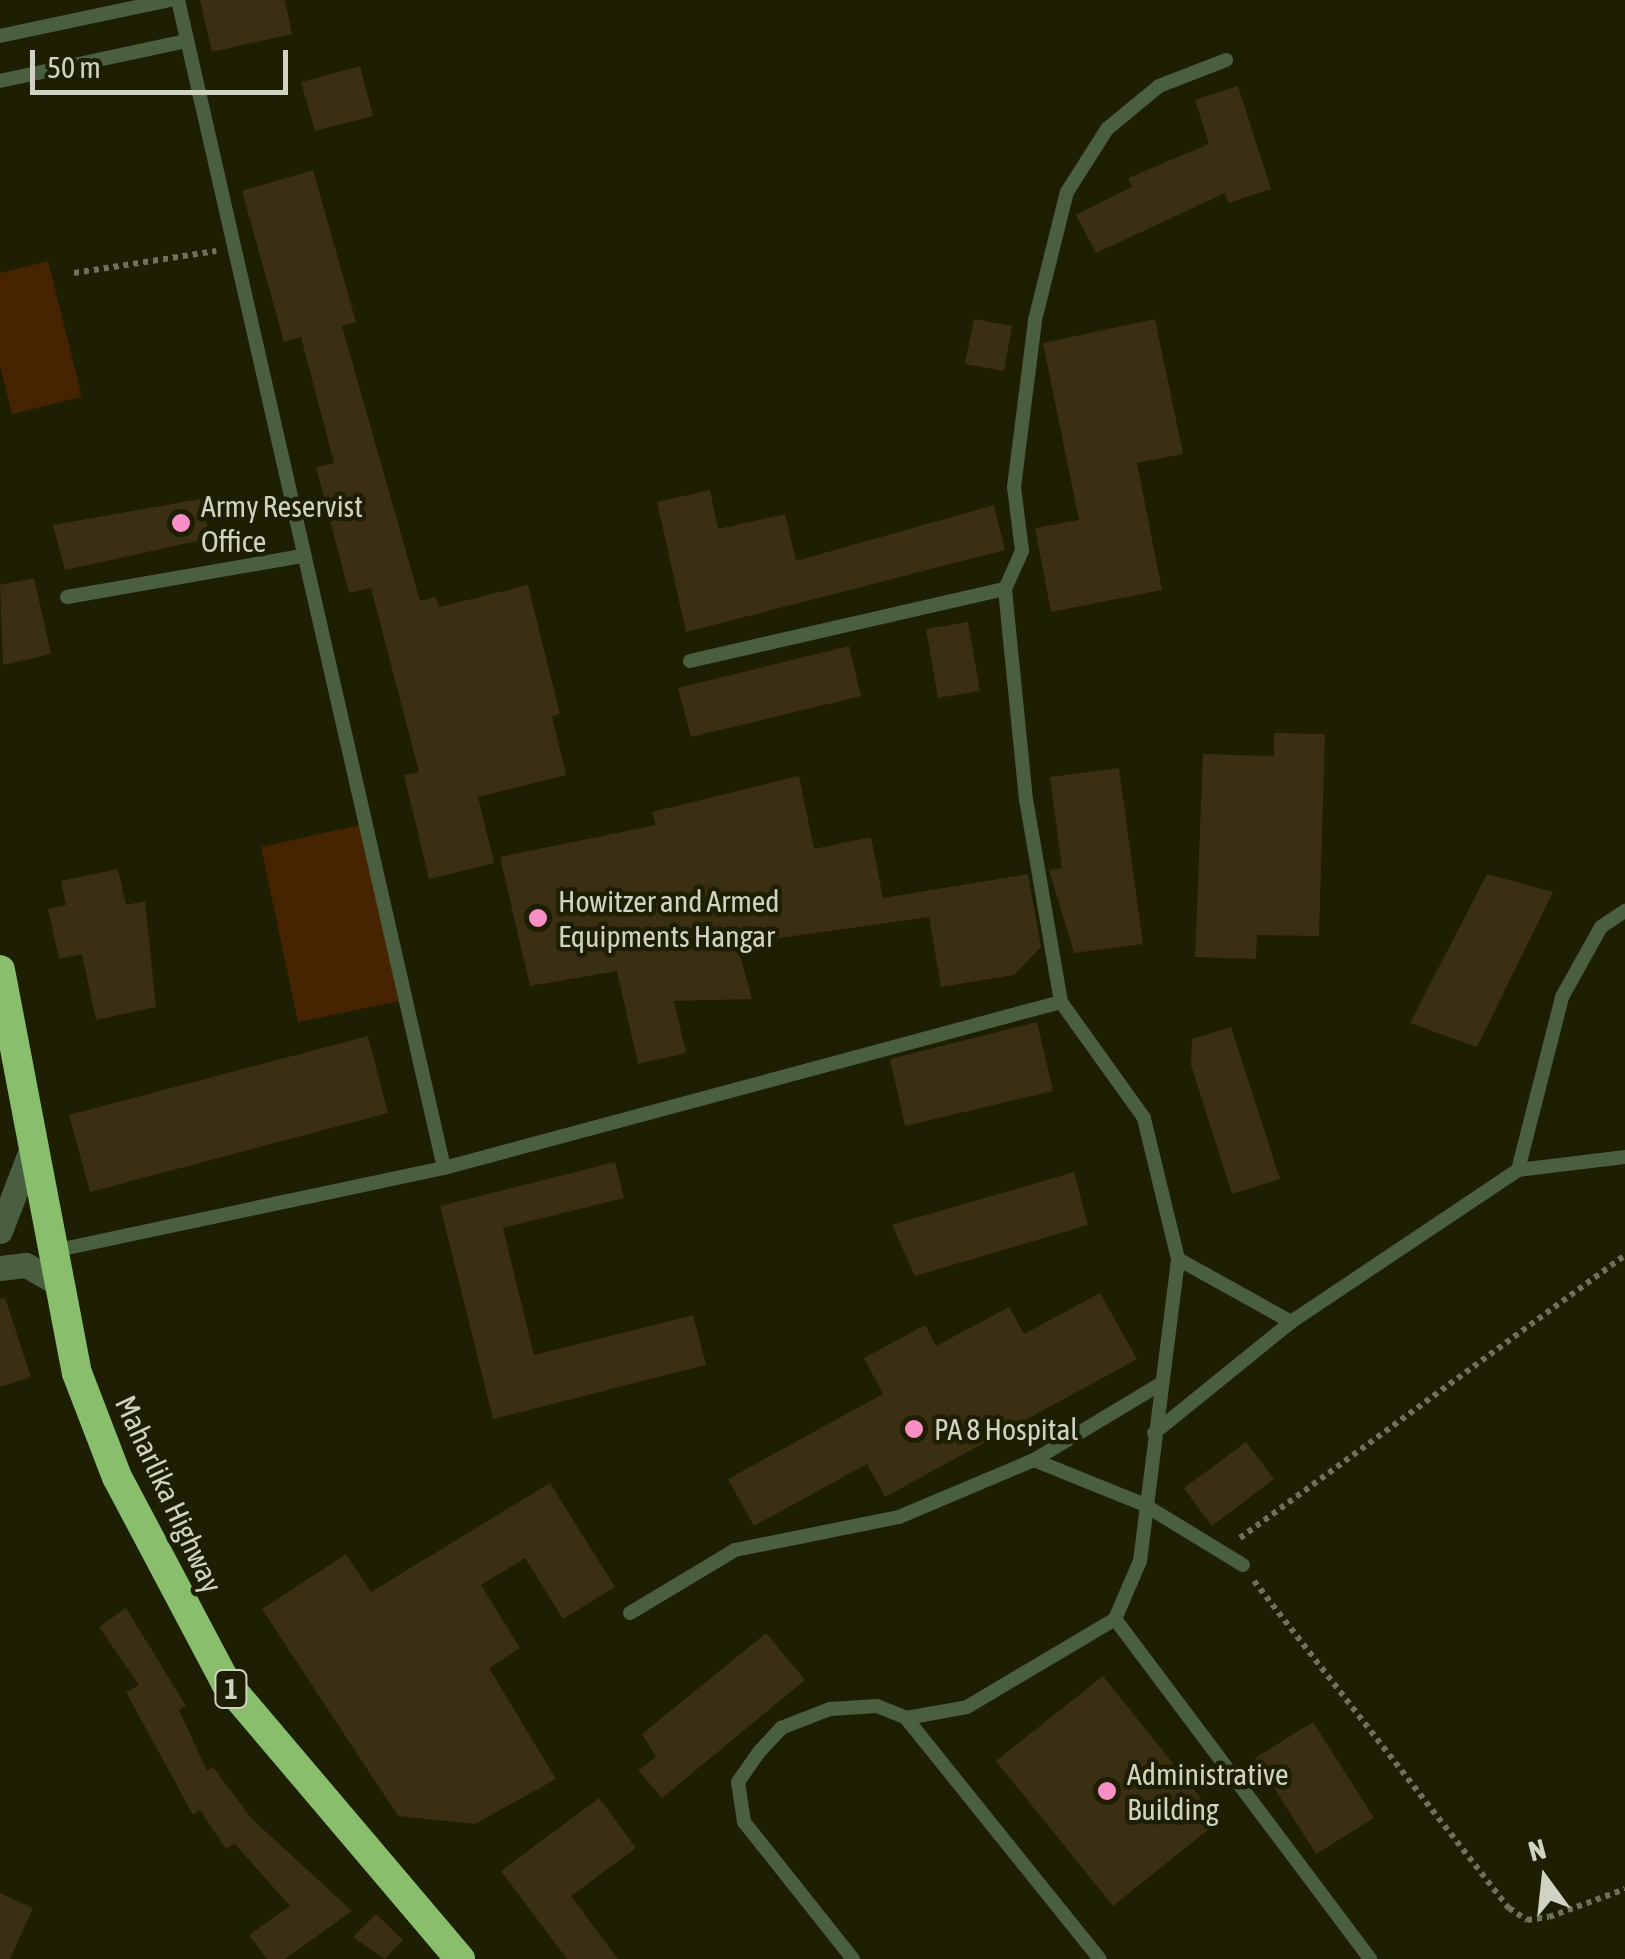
<!DOCTYPE html>
<html>
<head>
<meta charset="utf-8">
<style>
	body { margin:0 }
	#map { position:relative; width:1625px; height:1959px; overflow:hidden; background:#1d1e02; font-family:"Asap Condensed",sans-serif }
	div>[style] { position:absolute }
	[style*='--x'] { left:calc(var(--x)*1px); top:calc(var(--y)*1px); width:calc(var(--w)*1px); rotate:calc(var(--a)*1deg) }
	.green>* { inset:0; background:#462400 }
	.building>* { inset:0; background:#3b2f13 }
	.path>* { height:6px; margin-top:-3px; transform-origin:0; background:repeating-linear-gradient(90deg,#6f715a 0 5px,transparent 0 10px) }
	.lane>* { height:14px; margin:-7px; padding:0 7px; transform-origin:7px; border-radius:7px; background:#4a5f3f }
	.street>* { height:25px; margin:-12.5px; padding:0 12.5px; transform-origin:12.5px; border-radius:12.5px; background:#4a5f3f }
	.highway>* { height:30px; margin:-15px; padding:0 15px; transform-origin:15px; border-radius:15px; background:#88be6c }
	.dots>* { width:28px; height:28px; translate:-50% -50%; box-sizing:border-box; border:5px solid #1d1e02; border-radius:50% }
	span { translate:-50% -50%; white-space:nowrap; text-align:center; line-height:1.15; -webkit-text-stroke:9px #1d1e02; paint-order:stroke }
	.shield-label span { padding:2px 8px; background:#1d1e02; border:2px solid; border-radius:8px; -webkit-text-stroke-width:0 }
	.shield-label { font-size:28px; color:#d1d3c2; font-weight:700 }
	.poi-label { font-size:30px; color:#d1d3c2 }
	.left { translate:0 -50%; text-align:left }
	.street-label { font-size:30px; color:#d1d3c2 }
	.north { position:absolute; left:1495px; top:1829px; width:100px; height:100px; -webkit-text-stroke:8px #1d1e02; paint-order:stroke; rotate:345deg; font-size:28px; font-weight:700; line-height:40px; text-align:center; color:#d1d3c2 }
	.north::after { content:''; display:block; margin:auto; width:35px; height:45px; background:#d1d3c2; clip-path:polygon(50% 0,100% 100%,50% 72%,0 100%) }
	.scale { position:absolute; left:30px; top:50px; width:258px; height:45px; box-sizing:border-box; border:5px solid #d1d3c2; border-top:0; padding-left:12px; font-size:30px; line-height:35px; white-space:nowrap; color:#d1d3c2; -webkit-text-stroke:8px #1d1e02; paint-order:stroke }
</style>
</head>
<body>
<div id="map">
	<div class="green">
		<i style="clip-path:polygon(48px 261px,82px 397px,12px 414px,0 366px,0 273px)"></i>
		<i style="clip-path:polygon(368px 823px,405px 1000px,298px 1022px,261px 847px)"></i>
	</div>
	<div class="building">
		<i style="clip-path:polygon(200px 0,285px 0,292px 34px,212px 52px)"></i>
		<i style="clip-path:polygon(360px 66px,373px 116px,315px 131px,301px 82px)"></i>
		<i style="clip-path:polygon(1238px 86px,1271px 189px,1228px 203px,1225px 193px,1096px 253px,1076px 215px,1132px 187px,1128px 178px,1209px 144px,1195px 100px)"></i>
		<i style="clip-path:polygon(313px 170px,356px 322px,342px 326px,420px 601px,436px 597px,439px 607px,528px 585px,560px 714px,552px 716px,566px 775px,478px 797px,494px 863px,429px 879px,404px 775px,419px 772px,371px 588px,349px 593px,316px 467px,334px 463px,301px 337px,284px 342px,242px 191px)"></i>
		<i style="clip-path:polygon(974px 319px,1012px 326px,1004px 371px,965px 364px)"></i>
		<i style="clip-path:polygon(1155px 319px,1183px 454px,1137px 463px,1162px 590px,1051px 612px,1035px 528px,1079px 520px,1043px 343px)"></i>
		<i style="clip-path:polygon(710px 490px,718px 529px,785px 514px,796px 561px,994px 505px,1005px 550px,686px 632px,657px 502px)"></i>
		<i style="clip-path:polygon(200px 499px,211px 538px,65px 570px,53px 525px)"></i>
		<i style="clip-path:polygon(34px 578px,51px 654px,3px 665px,0 585px)"></i>
		<i style="clip-path:polygon(968px 622px,980px 691px,938px 698px,926px 629px)"></i>
		<i style="clip-path:polygon(849px 646px,861px 696px,691px 737px,678px 688px)"></i>
		<i style="clip-path:polygon(1274px 733px,1325px 734px,1319px 936px,1257px 935px,1256px 959px,1195px 957px,1203px 754px,1274px 756px)"></i>
		<i style="clip-path:polygon(1119px 768px,1143px 944px,1074px 953px,1049px 870px,1062px 868px,1050px 777px)"></i>
		<i style="clip-path:polygon(799px 776px,814px 849px,871px 837px,883px 898px,1028px 874px,1041px 947px,1014px 975px,941px 987px,929px 917px,737px 944px,752px 999px,674px 1001px,686px 1053px,638px 1064px,617px 971px,530px 986px,500px 857px,656px 825px,652px 812px)"></i>
		<i style="clip-path:polygon(118px 869px,126px 905px,145px 901px,156px 1007px,96px 1020px,82px 954px,59px 959px,48px 909px,66px 905px,61px 881px)"></i>
		<i style="clip-path:polygon(1487px 874px,1553px 892px,1477px 1047px,1410px 1023px)"></i>
		<i style="clip-path:polygon(1037px 1022px,1053px 1091px,905px 1126px,890px 1059px)"></i>
		<i style="clip-path:polygon(1231px 1027px,1280px 1179px,1232px 1194px,1191px 1065px,1192px 1039px)"></i>
		<i style="clip-path:polygon(368px 1036px,388px 1113px,90px 1192px,69px 1115px)"></i>
		<i style="clip-path:polygon(615px 1162px,624px 1198px,503px 1228px,534px 1355px,693px 1315px,706px 1365px,493px 1419px,440px 1206px)"></i>
		<i style="clip-path:polygon(1074px 1172px,1088px 1225px,915px 1276px,892px 1225px)"></i>
		<i style="clip-path:polygon(1100px 1293px,1137px 1359px,885px 1497px,867px 1464px,754px 1526px,728px 1479px,883px 1394px,864px 1358px,925px 1325px,936px 1346px,1009px 1307px,1024px 1334px)"></i>
		<i style="clip-path:polygon(5px 1298px,31px 1377px,0 1387px,0 1299px)"></i>
		<i style="clip-path:polygon(1246px 1442px,1274px 1479px,1212px 1526px,1184px 1488px)"></i>
		<i style="clip-path:polygon(550px 1483px,615px 1587px,563px 1619px,525px 1558px,481px 1585px,520px 1648px,489px 1668px,556px 1779px,475px 1824px,398px 1816px,262px 1609px,346px 1554px,371px 1592px)"></i>
		<i style="clip-path:polygon(126px 1608px,186px 1706px,179px 1710px,207px 1771px,213px 1767px,252px 1819px,352px 1911px,285px 1959px,267px 1959px,249px 1935px,290px 1906px,235px 1844px,226px 1849px,200px 1810px,193px 1815px,126px 1692px,139px 1685px,99px 1627px)"></i>
		<i style="clip-path:polygon(766px 1633px,805px 1680px,662px 1798px,638px 1770px,656px 1757px,642px 1734px)"></i>
		<i style="clip-path:polygon(1103px 1676px,1219px 1821px,1113px 1906px,996px 1761px)"></i>
		<i style="clip-path:polygon(1313px 1722px,1374px 1818px,1316px 1854px,1255px 1758px)"></i>
		<i style="clip-path:polygon(599px 1798px,636px 1848px,571px 1896px,618px 1959px,567px 1959px,501px 1871px)"></i>
		<i style="clip-path:polygon(0 1893px,33px 1908px,10px 1959px,0 1959px)"></i>
		<i style="clip-path:polygon(376px 1914px,403px 1940px,385px 1959px,353px 1937px)"></i>
	</div>
	<div class="path">
		<i style="--x:74;--y:273;--w:144;--a:-8.8"></i>
		<i style="--x:1240;--y:1538;--w:478;--a:-36.3"></i>
		<i style="--x:1254;--y:1581;--w:415;--a:52.1"></i>
		<i style="--x:1509;--y:1908;--w:22;--a:34"></i>
		<i style="--x:1527;--y:1920;--w:22;--a:-8"></i>
		<i style="--x:1549;--y:1917;--w:81;--a:-20.2"></i>
	</div>
	<div class="lane">
		<i style="--x:178;--y:0;--w:1198;--a:77.17"></i>
		<i style="--x:0;--y:36;--w:173;--a:-12"></i>
		<i style="--x:0;--y:81;--w:191;--a:-12.1"></i>
		<i style="--x:67;--y:597;--w:240;--a:-9.9"></i>
		<i style="--x:690;--y:661;--w:323;--a:-12.9"></i>
		<i style="--x:1518;--y:1170;--w:179;--a:-75.7"></i>
		<i style="--x:1562;--y:997;--w:80;--a:-60.9"></i>
		<i style="--x:1601;--y:927;--w:29;--a:-34"></i>
		<i style="--x:53;--y:1251;--w:400;--a:-12"></i>
		<i style="--x:444;--y:1168;--w:639;--a:-15.06"></i>
		<i style="--x:1178;--y:1259;--w:129;--a:29.1"></i>
		<i style="--x:1154;--y:1433;--w:176;--a:-39"></i>
		<i style="--x:1291;--y:1322;--w:273;--a:-33.8"></i>
		<i style="--x:1518;--y:1170;--w:108;--a:-6.9"></i>
		<i style="--x:1034;--y:1460;--w:118;--a:22"></i>
		<i style="--x:1143;--y:1504;--w:117;--a:31.4"></i>
		<i style="--x:630;--y:1613;--w:122;--a:-31"></i>
		<i style="--x:735;--y:1550;--w:167;--a:-11.4"></i>
		<i style="--x:899;--y:1517;--w:147;--a:-22.9"></i>
		<i style="--x:1034;--y:1460;--w:149;--a:-31"></i>
		<i style="--x:1115;--y:1619;--w:425;--a:53.1"></i>
		<i style="--x:906;--y:1718;--w:309;--a:51.2"></i>
		<i style="--x:853;--y:1959;--w:175;--a:-128.5"></i>
		<i style="--x:744;--y:1822;--w:40;--a:-98.5"></i>
		<i style="--x:738;--y:1782;--w:37;--a:-55"></i>
		<i style="--x:759;--y:1752;--w:33;--a:-47"></i>
		<i style="--x:781;--y:1728;--w:53;--a:-21.2"></i>
		<i style="--x:830;--y:1709;--w:47;--a:-3.7"></i>
		<i style="--x:877;--y:1706;--w:31;--a:22"></i>
		<i style="--x:906;--y:1718;--w:62;--a:-10.2"></i>
		<i style="--x:967;--y:1707;--w:172;--a:-30.7"></i>
		<i style="--x:1115;--y:1619;--w:63;--a:-66.7"></i>
		<i style="--x:1140;--y:1561;--w:304;--a:-82.8"></i>
		<i style="--x:1178;--y:1259;--w:145;--a:-103.6"></i>
		<i style="--x:1144;--y:1118;--w:143;--a:-125.6"></i>
		<i style="--x:1061;--y:1002;--w:205;--a:-99.8"></i>
		<i style="--x:1026;--y:800;--w:212;--a:-95.7"></i>
		<i style="--x:1005;--y:589;--w:42;--a:-65.9"></i>
		<i style="--x:1022;--y:551;--w:64;--a:-97.1"></i>
		<i style="--x:1014;--y:487;--w:168;--a:-82.8"></i>
		<i style="--x:1035;--y:320;--w:132;--a:-76"></i>
		<i style="--x:1067;--y:192;--w:75;--a:-57.6"></i>
		<i style="--x:1107;--y:129;--w:67;--a:-39.6"></i>
		<i style="--x:1159;--y:86;--w:72;--a:-21.2"></i>
	</div>
	<div class="street">
		<i style="--x:0;--y:1231;--w:84;--a:-69"></i>
		<i style="--x:0;--y:1268;--w:26;--a:-7"></i>
		<i style="--x:26;--y:1265;--w:38;--a:30"></i>
	</div>
	<div class="highway">
		<i style="--x:0;--y:970;--w:410;--a:79.2"></i>
		<i style="--x:77;--y:1373;--w:111;--a:69"></i>
		<i style="--x:117;--y:1477;--w:233;--a:62.1"></i>
		<i style="--x:226;--y:1683;--w:362;--a:49.7"></i>
	</div>
	<div class="dots">
		<i style="left:181px;top:523px;background:#fa8fc7"></i>
		<i style="left:538px;top:918px;background:#fa8fc7"></i>
		<i style="left:914px;top:1429px;background:#fa8fc7"></i>
		<i style="left:1107px;top:1791px;background:#fa8fc7"></i>
	</div>
	<div class="shield-label">
		<span style="left:231px;top:1689px">1</span>
	</div>
	<div class="poi-label">
		<span class="left" style="left:201px;top:523px">Army Reservist<br>Office</span>
		<span class="left" style="left:558px;top:918px">Howitzer and Armed<br>Equipments Hangar</span>
		<span class="left" style="left:934px;top:1429px">PA 8 Hospital</span>
		<span class="left" style="left:1127px;top:1791px">Administrative<br>Building</span>
	</div>
	<div class="street-label">
		<span style="left:169px;top:1494px;rotate:65deg">Maharlika Highway</span>
	</div>
	<div class="north">N</div>
	<div class="scale">50 m</div>
</div>
</body>
</html>
